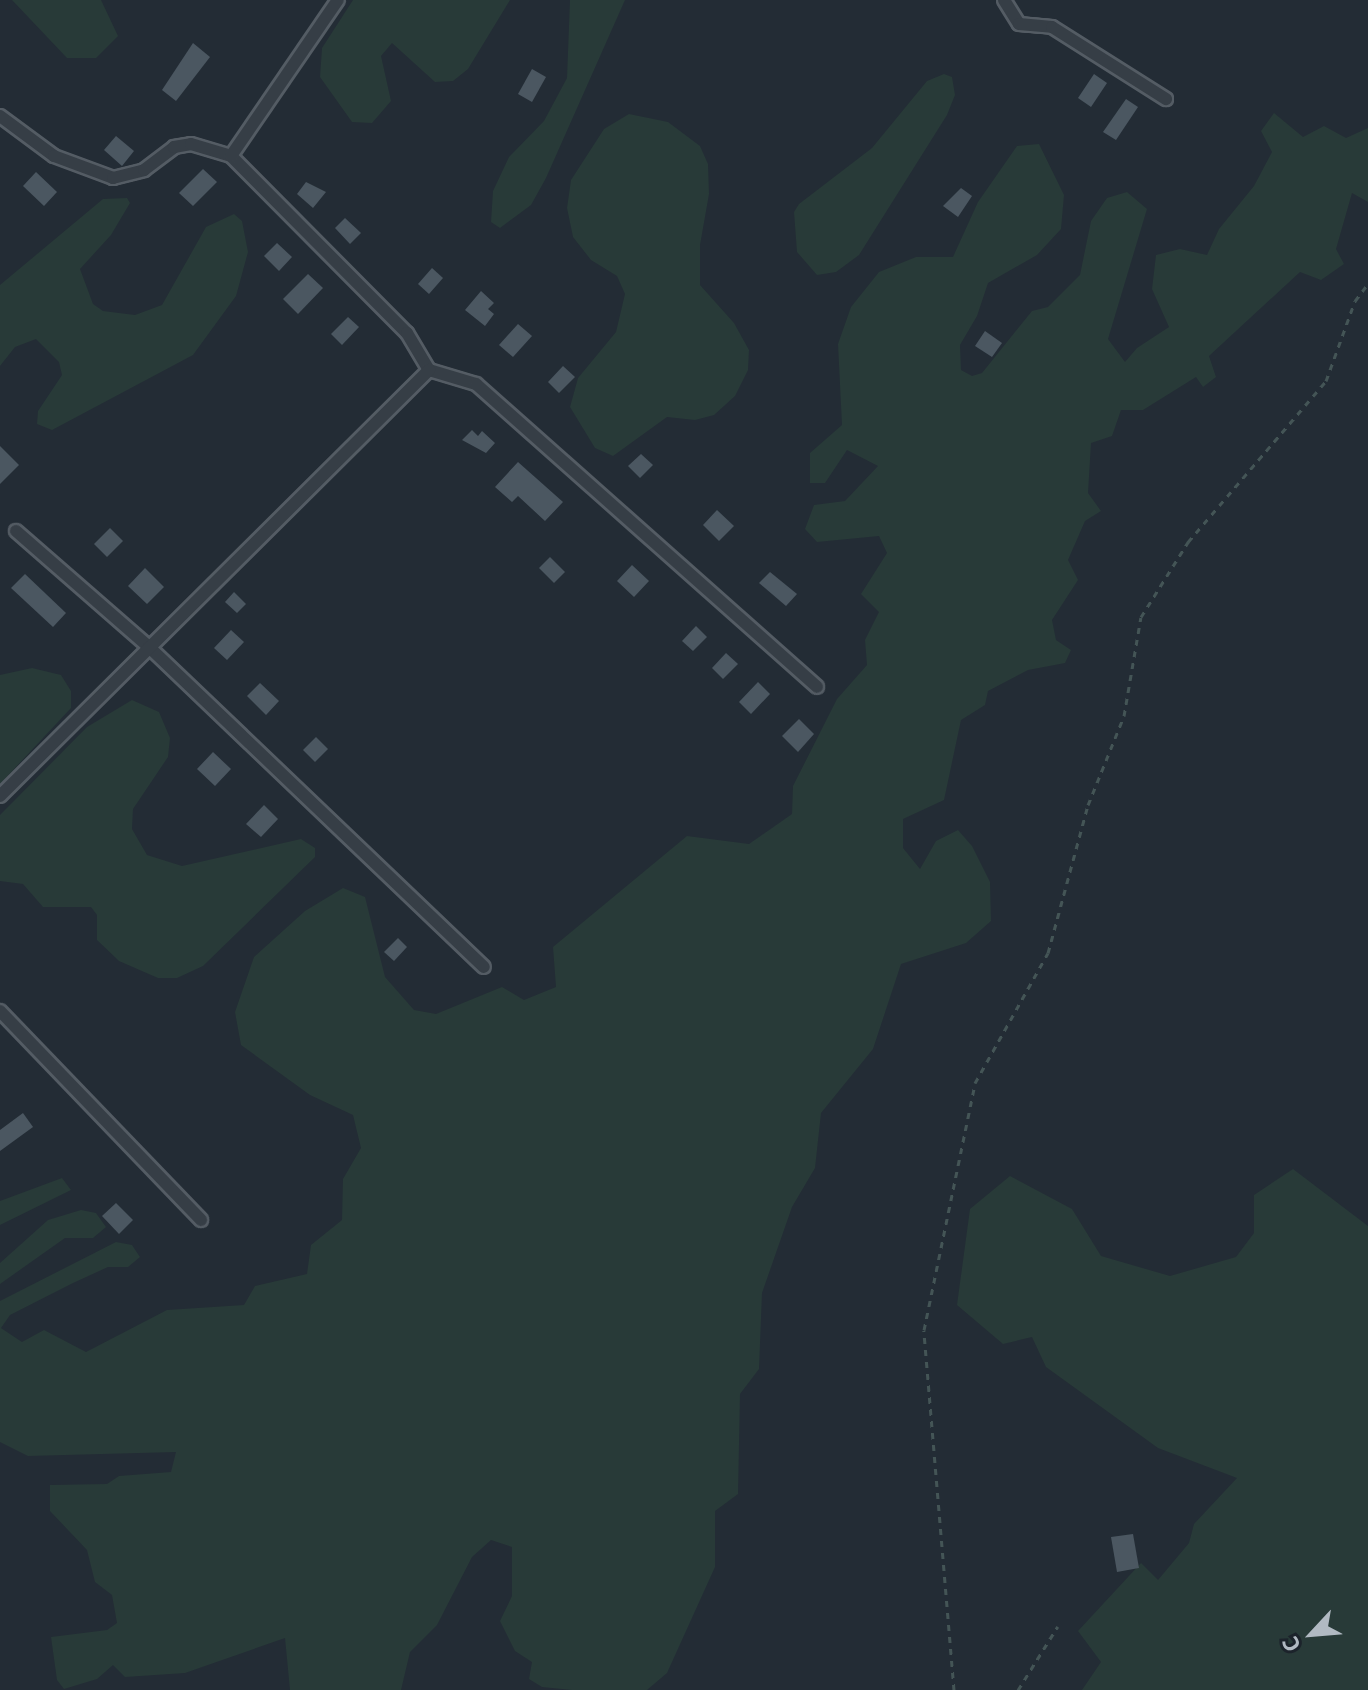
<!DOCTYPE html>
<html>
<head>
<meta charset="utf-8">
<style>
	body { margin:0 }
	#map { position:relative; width:1368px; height:1690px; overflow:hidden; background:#232c35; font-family:"Open Sans",sans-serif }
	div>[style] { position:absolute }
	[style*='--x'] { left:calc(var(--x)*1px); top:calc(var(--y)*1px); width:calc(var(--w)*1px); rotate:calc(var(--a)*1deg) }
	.green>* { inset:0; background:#283a38 }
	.building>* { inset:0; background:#4b5761 }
	.path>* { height:3px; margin-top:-1.5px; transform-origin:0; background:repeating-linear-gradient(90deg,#445556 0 6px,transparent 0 12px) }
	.roads { filter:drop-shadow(2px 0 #545c64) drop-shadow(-2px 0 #545c64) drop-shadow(0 2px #545c64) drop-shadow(0 -2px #545c64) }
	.street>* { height:12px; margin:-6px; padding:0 6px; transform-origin:6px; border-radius:6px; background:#363e46 }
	span { translate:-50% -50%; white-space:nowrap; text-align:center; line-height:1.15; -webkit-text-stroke:6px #1c232b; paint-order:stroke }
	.north { position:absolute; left:1272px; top:1594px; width:80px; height:80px; -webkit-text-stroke:6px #1c232b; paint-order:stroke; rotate:244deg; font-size:22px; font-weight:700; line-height:32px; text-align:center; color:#b1b9c2 }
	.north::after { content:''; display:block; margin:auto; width:28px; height:36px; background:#b1b9c2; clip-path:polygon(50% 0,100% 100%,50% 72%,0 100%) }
</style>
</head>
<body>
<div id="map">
	<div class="green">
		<i style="clip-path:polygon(12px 0,101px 0,118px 36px,96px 58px,67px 58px)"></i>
		<i style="clip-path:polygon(353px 0,510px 0,468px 69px,453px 81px,435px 82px,392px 43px,381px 56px,391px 101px,372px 123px,352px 122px,320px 77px,322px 48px)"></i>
		<i style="clip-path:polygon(570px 0,625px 0,546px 178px,531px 205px,500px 228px,491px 222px,493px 191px,509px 157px,544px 121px,567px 78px)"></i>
		<i style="clip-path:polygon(944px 74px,952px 77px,955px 95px,947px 115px,859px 255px,836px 272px,817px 275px,797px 252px,794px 212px,799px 204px,872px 148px,927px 81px)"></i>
		<i style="clip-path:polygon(1274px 113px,1303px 137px,1324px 126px,1346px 138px,1368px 128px,1368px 202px,1352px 193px,1336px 249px,1344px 264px,1321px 280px,1300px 272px,1209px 356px,1216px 377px,1203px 387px,1196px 377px,1143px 410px,1121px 410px,1112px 436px,1091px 443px,1088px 493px,1101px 511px,1085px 521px,1068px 560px,1078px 580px,1052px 620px,1056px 640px,1071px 650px,1065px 663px,1028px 670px,988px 691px,985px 705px,961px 720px,944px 800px,903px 819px,903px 848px,920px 869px,936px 841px,958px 830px,972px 846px,990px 882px,991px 921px,966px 943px,901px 964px,873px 1049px,821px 1113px,815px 1168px,792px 1207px,762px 1293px,759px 1369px,740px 1394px,738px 1494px,715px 1511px,715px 1567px,667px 1673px,647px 1690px,572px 1690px,542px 1687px,529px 1679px,532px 1662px,515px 1651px,500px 1621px,512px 1596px,512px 1547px,491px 1540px,472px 1557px,437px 1625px,410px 1652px,401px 1690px,290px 1690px,285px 1638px,185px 1673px,125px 1677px,113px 1665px,97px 1679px,64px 1689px,57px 1680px,51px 1637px,107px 1630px,117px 1623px,112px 1595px,95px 1582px,87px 1550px,50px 1511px,50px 1485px,107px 1484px,119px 1476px,171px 1472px,176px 1452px,28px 1456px,0 1442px,0 1301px,116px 1242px,132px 1245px,140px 1257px,128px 1267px,108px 1267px,73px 1283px,10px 1315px,1px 1328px,22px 1342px,44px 1330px,86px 1352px,167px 1310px,244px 1305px,255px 1286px,307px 1274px,311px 1245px,342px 1220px,343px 1179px,361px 1148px,353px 1115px,310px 1095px,241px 1045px,235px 1012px,254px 957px,305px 911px,343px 888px,365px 897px,385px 977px,414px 1010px,436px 1014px,502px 987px,524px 1000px,556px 987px,553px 947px,687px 836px,749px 844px,792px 814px,793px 786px,837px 699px,867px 665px,865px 640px,879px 612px,861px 594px,887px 553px,879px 536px,817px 542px,805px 529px,814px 505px,845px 501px,878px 466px,847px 450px,825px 483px,810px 483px,810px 453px,842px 425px,838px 344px,851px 307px,879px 272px,916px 257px,953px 257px,978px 202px,1017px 146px,1039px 144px,1064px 195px,1061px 229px,1037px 255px,988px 283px,977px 316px,960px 345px,961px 370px,972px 376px,982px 373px,1032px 311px,1048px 307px,1080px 275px,1091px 221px,1107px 198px,1127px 192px,1147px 209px,1108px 339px,1125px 362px,1137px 348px,1169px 327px,1152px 289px,1156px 255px,1180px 249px,1207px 255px,1219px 229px,1254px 186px,1272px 152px,1261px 131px)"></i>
		<i style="clip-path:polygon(629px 114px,668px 122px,700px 146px,708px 164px,709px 194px,700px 245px,700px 285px,734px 323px,749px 350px,748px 370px,735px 396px,714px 415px,695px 420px,667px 417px,613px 456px,595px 448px,570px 407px,578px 378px,616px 332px,625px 294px,617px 276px,591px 260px,573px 237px,567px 208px,571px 180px,604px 129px)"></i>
		<i style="clip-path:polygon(127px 198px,130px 203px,111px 235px,80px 269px,93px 304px,103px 311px,135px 315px,162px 305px,206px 227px,234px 214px,242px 221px,248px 252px,236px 296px,193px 355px,52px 430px,37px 424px,38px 411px,62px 375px,59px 362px,36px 339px,15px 347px,0 366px,0 285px,103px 199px)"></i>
		<i style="clip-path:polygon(32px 668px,61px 675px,71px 691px,71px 708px,0 784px,0 675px)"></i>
		<i style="clip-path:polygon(132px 700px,159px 712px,170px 738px,168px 757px,133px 809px,132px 829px,147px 855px,182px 866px,301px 839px,315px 848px,315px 857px,203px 966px,177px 978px,158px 978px,119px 961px,97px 940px,97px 915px,91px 907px,43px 907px,23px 884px,0 881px,0 815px,87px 727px)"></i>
		<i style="clip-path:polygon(1293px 1169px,1368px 1226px,1368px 1690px,1082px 1690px,1101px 1662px,1078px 1631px,1141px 1563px,1158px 1580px,1189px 1543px,1194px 1524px,1237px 1478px,1158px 1448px,1046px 1367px,1032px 1337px,1003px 1344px,957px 1305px,970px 1209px,1010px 1176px,1072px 1209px,1101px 1256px,1170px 1276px,1236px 1257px,1254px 1233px,1254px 1195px)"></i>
		<i style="clip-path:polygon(62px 1178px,71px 1190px,0 1225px,0 1201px)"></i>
		<i style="clip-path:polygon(81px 1210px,96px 1213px,106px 1227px,93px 1238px,65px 1238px,0 1284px,0 1263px,48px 1220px)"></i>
	</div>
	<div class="building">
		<i style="clip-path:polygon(193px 43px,210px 57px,176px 101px,162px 90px)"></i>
		<i style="clip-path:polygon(532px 69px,546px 77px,532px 102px,518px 94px)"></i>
		<i style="clip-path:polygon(1094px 74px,1107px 83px,1091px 107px,1078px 98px)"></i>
		<i style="clip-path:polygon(1126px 99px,1138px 107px,1116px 140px,1103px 132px)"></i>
		<i style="clip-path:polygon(116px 136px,134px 151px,122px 166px,104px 150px)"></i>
		<i style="clip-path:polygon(203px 169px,217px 182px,193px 206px,179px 193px)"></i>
		<i style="clip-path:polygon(36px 172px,57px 192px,44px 206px,23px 186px)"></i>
		<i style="clip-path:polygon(306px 182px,326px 192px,313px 208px,297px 194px)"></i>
		<i style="clip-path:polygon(961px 188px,972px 196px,958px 217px,943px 206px)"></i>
		<i style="clip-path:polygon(345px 218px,361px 233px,350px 244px,335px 228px)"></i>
		<i style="clip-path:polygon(277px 243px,292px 257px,279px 271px,264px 256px)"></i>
		<i style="clip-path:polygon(432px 268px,443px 278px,429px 294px,418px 284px)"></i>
		<i style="clip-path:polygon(308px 274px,323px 288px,298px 314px,283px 299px)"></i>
		<i style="clip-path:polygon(481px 291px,494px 303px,488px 309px,494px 314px,485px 326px,465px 310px)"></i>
		<i style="clip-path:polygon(348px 317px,359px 327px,342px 345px,331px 334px)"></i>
		<i style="clip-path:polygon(518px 324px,532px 336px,513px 357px,499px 345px)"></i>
		<i style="clip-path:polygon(985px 331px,1002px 343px,992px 357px,975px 346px)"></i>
		<i style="clip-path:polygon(563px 366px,575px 377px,559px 393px,548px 382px)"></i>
		<i style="clip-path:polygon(472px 430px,478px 436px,482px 431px,495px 443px,486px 453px,462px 440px)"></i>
		<i style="clip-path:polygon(0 446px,19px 465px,0 484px)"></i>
		<i style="clip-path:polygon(641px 454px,653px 465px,640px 478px,628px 466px)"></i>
		<i style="clip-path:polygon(518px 462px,563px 502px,545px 521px,518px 496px,512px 502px,495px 487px)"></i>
		<i style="clip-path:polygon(717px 510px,734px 526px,719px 541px,703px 525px)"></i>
		<i style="clip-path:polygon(110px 528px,123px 541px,107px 557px,94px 544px)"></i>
		<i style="clip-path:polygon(550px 557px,565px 572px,554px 583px,539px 568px)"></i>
		<i style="clip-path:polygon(632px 565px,649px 581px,634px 597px,617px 581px)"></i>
		<i style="clip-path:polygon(145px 568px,164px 587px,147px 604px,128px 586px)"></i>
		<i style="clip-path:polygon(770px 572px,797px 594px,786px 606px,759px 583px)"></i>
		<i style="clip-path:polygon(25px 574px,66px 613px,53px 627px,11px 588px)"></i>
		<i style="clip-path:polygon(234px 592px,246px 604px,237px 613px,225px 602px)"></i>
		<i style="clip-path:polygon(696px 626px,707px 637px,693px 651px,682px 641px)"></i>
		<i style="clip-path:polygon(231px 630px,244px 642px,227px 660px,214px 648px)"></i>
		<i style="clip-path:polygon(726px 653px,738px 664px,723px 679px,712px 668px)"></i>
		<i style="clip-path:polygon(758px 682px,770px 694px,751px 714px,739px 702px)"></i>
		<i style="clip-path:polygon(260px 683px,279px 701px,266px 715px,247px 696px)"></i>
		<i style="clip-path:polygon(799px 719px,814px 734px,798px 752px,782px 736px)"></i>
		<i style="clip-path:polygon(316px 737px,328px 749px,315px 762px,303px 750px)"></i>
		<i style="clip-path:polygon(213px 752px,231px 769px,215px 786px,197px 769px)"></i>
		<i style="clip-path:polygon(264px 805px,278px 819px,261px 837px,246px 824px)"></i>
		<i style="clip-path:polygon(398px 938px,407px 947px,394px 961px,384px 952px)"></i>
		<i style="clip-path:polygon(23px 1113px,33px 1127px,0 1151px,0 1130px)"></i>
		<i style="clip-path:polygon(116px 1203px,133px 1220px,119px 1234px,102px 1216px)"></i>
		<i style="clip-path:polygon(1133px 1534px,1139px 1568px,1117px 1572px,1111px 1537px)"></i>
	</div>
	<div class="path">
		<i style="--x:954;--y:1690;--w:361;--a:-94.8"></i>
		<i style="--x:924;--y:1330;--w:252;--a:-78.3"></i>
		<i style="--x:975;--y:1083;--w:149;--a:-60.7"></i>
		<i style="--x:1048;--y:953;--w:153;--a:-74.9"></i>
		<i style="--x:1088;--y:805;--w:96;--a:-68"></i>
		<i style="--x:1124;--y:716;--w:100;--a:-80.3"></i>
		<i style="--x:1141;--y:617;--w:89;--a:-57.9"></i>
		<i style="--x:1188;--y:542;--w:212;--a:-49.4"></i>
		<i style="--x:1326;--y:381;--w:85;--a:-70.1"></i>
		<i style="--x:1355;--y:301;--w:21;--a:-53"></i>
		<i style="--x:1018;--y:1690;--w:75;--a:-58"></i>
	</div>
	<div class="roads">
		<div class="street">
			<i style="--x:1004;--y:0;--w:28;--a:58"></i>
			<i style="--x:1019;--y:24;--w:33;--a:5"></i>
			<i style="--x:1052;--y:27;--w:135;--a:32.3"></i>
			<i style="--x:0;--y:116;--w:67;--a:36.5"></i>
			<i style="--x:54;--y:156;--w:63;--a:20.4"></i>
			<i style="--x:113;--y:178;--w:32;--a:-14"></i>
			<i style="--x:144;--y:170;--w:38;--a:-37"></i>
			<i style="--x:174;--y:147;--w:17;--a:-10"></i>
			<i style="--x:191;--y:144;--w:42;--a:16.7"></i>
			<i style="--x:231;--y:156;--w:250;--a:45.2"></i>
			<i style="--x:407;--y:333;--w:43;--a:59.3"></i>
			<i style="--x:429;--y:370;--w:49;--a:16.6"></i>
			<i style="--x:476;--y:384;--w:456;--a:41.6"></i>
			<i style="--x:231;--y:156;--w:189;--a:-55.6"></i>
			<i style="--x:16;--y:531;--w:176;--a:41.1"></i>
			<i style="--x:149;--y:647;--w:463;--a:43.7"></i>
			<i style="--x:0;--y:796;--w:605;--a:-44.8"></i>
			<i style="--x:0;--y:1011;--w:290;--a:46.1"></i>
		</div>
	</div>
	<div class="north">С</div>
</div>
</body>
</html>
